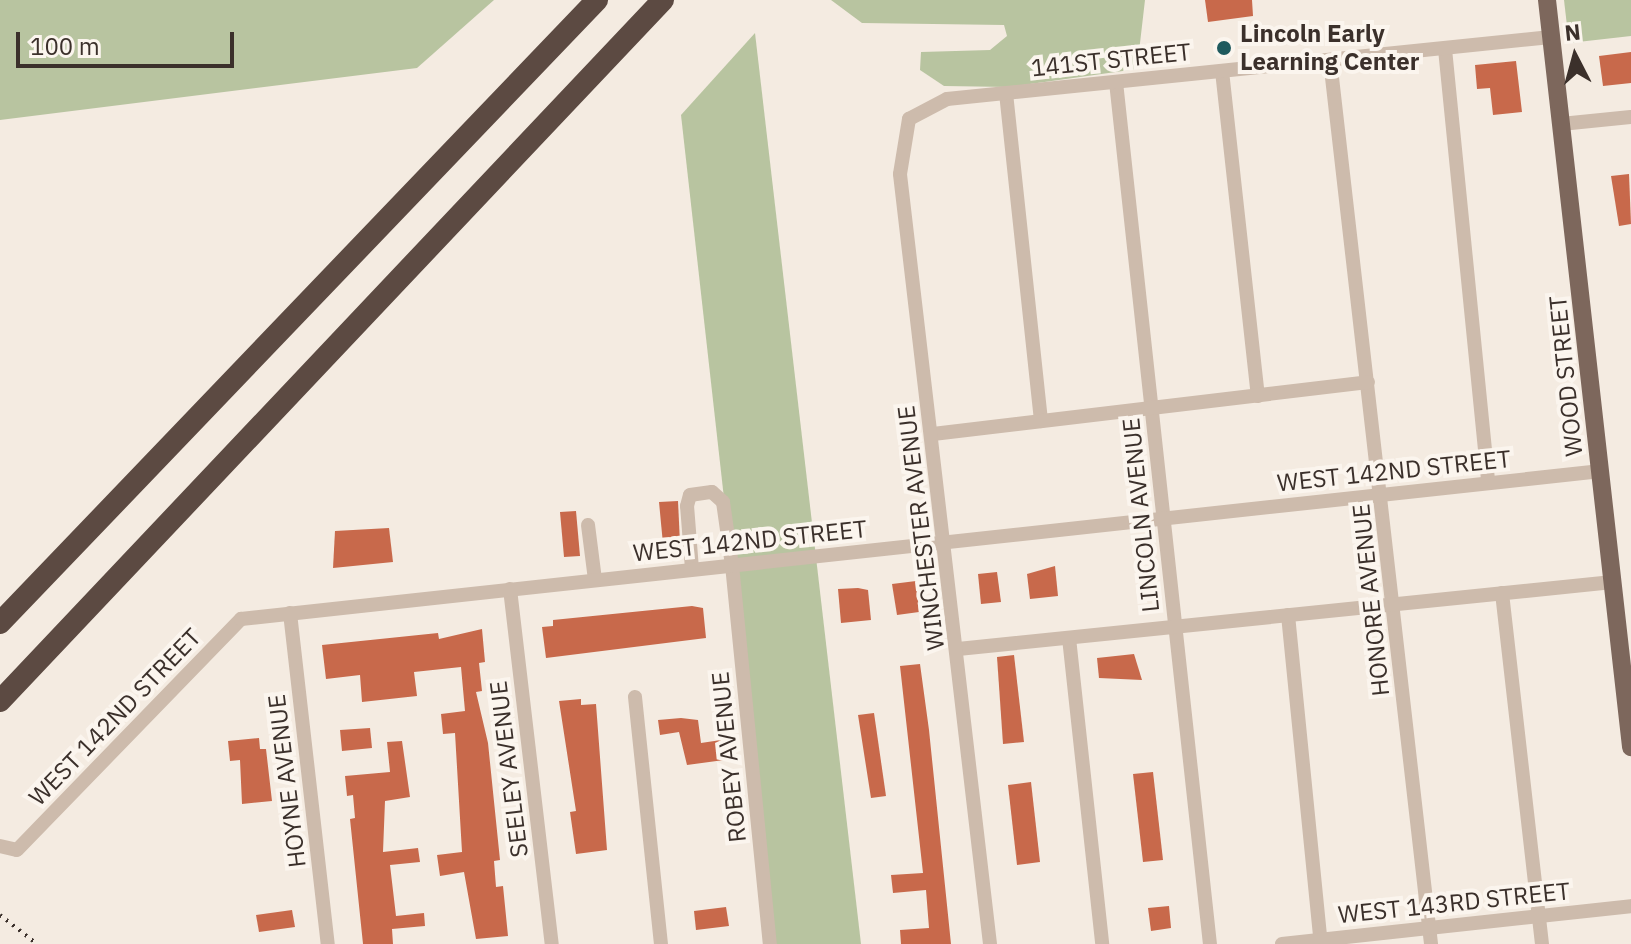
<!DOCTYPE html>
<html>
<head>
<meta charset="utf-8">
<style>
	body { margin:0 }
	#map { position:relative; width:1631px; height:944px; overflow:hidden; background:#f4ebe1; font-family:"IBM Plex Sans",sans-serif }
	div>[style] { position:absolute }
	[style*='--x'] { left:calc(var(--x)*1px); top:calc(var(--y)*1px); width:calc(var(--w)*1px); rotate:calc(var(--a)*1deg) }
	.green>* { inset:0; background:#b8c4a0 }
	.building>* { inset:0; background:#c8694b }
	.minor>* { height:14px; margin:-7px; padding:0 7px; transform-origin:7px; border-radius:7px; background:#cdbbac }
	.major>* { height:18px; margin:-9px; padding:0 9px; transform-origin:9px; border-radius:9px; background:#7d675c }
	.highway>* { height:22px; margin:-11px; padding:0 11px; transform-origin:11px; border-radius:11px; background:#5c4a42 }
	.rail>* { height:4px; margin-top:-2px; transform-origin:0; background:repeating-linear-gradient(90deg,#3b302b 0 2px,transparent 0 8px) }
	.dots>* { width:22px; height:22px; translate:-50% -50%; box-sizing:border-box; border:4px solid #fbf5ee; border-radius:50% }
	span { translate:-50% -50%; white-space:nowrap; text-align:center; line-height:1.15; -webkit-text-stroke:8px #fbf5ee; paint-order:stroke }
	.poi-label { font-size:24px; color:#3b302b; font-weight:700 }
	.left { translate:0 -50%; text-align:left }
	.street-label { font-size:24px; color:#3b302b }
	.north { position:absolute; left:1535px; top:16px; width:80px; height:80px; -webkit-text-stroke:6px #fbf5ee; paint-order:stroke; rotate:354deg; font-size:22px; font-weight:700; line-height:32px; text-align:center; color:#3b302b }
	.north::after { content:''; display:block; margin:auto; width:28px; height:36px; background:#3b302b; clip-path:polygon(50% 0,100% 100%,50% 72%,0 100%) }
	.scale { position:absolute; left:16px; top:32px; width:218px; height:36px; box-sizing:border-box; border:4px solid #3b302b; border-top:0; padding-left:10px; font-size:24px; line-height:28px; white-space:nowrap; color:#3b302b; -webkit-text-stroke:6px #fbf5ee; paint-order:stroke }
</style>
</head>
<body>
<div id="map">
	<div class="green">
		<i style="clip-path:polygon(0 0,494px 0,417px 68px,0 120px)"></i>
		<i style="clip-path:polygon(831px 0,1145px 0,1137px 69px,1009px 87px,944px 86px,920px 70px,921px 52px,990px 50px,1007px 36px,1004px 25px,862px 23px)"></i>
		<i style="clip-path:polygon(1564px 0,1631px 0,1631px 36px,1569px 43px)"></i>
		<i style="clip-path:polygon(755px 33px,861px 944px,774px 944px,681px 115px)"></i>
	</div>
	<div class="building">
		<i style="clip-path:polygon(1205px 0,1252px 0,1253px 16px,1208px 22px)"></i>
		<i style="clip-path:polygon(1631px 52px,1631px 83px,1603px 86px,1599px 56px)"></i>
		<i style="clip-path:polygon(1516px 61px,1522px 112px,1493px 115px,1490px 88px,1477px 89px,1475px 65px)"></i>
		<i style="clip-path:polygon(1629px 174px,1631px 224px,1619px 226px,1611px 176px)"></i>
		<i style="clip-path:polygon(678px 501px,680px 543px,663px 544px,659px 502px)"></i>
		<i style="clip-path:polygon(576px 511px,580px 556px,564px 557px,560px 512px)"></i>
		<i style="clip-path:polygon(389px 528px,393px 562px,333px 568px,335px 531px)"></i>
		<i style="clip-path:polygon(1055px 566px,1058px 596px,1030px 599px,1027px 574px)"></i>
		<i style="clip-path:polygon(997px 572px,1001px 602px,981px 604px,978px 574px)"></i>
		<i style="clip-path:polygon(916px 581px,919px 612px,897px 615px,892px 584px)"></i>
		<i style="clip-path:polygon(858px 588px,868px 590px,871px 620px,841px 623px,838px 589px)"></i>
		<i style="clip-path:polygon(692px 606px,703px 608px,706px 638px,546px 658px,542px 627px,553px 626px,553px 620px)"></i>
		<i style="clip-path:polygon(482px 629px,485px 662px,479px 663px,482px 691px,476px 692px,488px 743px,500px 860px,494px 861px,496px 887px,503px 886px,508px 936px,476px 939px,464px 872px,440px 876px,437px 855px,462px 852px,455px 733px,443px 734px,441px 714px,465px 711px,461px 667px,414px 672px,417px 696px,362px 702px,360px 675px,326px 679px,322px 645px,438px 633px,439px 639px)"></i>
		<i style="clip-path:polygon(1134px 654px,1142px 680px,1099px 678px,1097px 658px)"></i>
		<i style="clip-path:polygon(1014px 655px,1024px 742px,1003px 744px,997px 657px)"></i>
		<i style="clip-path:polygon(920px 664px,929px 730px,951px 944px,901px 944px,900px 930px,929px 928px,926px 890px,893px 893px,891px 875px,923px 873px,900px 666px)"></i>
		<i style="clip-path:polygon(581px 699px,581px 705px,596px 704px,607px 850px,576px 854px,570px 812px,576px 811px,559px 701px)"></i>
		<i style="clip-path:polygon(874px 713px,886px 796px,871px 798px,858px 715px)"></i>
		<i style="clip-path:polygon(681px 718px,698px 720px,701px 743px,721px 740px,724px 760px,687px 765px,679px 732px,660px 735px,658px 720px)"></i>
		<i style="clip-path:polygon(370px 728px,372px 748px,342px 751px,340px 730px)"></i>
		<i style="clip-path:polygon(259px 738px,260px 749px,266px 749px,272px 801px,242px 804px,240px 760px,230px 761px,228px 741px)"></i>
		<i style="clip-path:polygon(402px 741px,410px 797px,385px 801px,383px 852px,418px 848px,420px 862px,390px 865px,396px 916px,424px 913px,425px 926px,392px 929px,393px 944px,363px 944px,350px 819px,355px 818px,353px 795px,347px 796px,345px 776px,390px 772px,387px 742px)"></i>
		<i style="clip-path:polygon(1153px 772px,1163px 860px,1143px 862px,1133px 774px)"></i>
		<i style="clip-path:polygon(1031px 782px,1040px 862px,1017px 865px,1008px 785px)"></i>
		<i style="clip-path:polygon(1169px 906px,1171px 928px,1151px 931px,1148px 908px)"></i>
		<i style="clip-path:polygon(726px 907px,729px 926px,696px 930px,694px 911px)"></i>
		<i style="clip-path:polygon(292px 910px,295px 927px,259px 932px,256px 915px)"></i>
	</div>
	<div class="minor">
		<i style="--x:1445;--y:49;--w:436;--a:84.3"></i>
		<i style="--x:1330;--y:60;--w:890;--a:83.48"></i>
		<i style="--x:1222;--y:71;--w:327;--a:83.7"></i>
		<i style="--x:1116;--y:82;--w:867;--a:83.78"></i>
		<i style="--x:1006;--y:93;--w:330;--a:83.9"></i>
		<i style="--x:1561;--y:124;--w:70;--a:-5.7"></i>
		<i style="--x:933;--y:434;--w:438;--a:-6.8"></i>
		<i style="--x:588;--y:525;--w:55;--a:82.7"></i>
		<i style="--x:692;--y:569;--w:63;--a:-94.5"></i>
		<i style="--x:687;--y:506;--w:11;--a:-75"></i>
		<i style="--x:690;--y:495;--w:22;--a:-8"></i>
		<i style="--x:712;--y:492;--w:15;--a:42"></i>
		<i style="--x:723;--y:502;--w:64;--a:81.9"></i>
		<i style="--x:732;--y:565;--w:381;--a:84.3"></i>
		<i style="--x:510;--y:589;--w:357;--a:83.3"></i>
		<i style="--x:1502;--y:593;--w:353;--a:83.5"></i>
		<i style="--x:290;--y:613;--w:333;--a:83.5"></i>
		<i style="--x:1288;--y:615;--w:331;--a:84.3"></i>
		<i style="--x:1069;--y:638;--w:308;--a:83.8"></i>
		<i style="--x:958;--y:649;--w:658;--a:-5.84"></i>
		<i style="--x:635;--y:697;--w:248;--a:84"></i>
		<i style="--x:0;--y:846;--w:17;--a:13"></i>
		<i style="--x:17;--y:850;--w:322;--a:-45.9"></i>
		<i style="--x:241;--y:619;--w:1368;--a:-6.21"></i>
		<i style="--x:990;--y:944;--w:775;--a:-96.67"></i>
		<i style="--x:900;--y:174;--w:56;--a:-80.7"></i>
		<i style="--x:909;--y:119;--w:43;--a:-27.8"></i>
		<i style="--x:947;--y:99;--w:607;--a:-5.86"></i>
		<i style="--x:1282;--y:944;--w:351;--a:-6.2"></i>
	</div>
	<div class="major">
		<i style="--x:1547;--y:0;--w:752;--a:83.58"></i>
	</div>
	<div class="highway">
		<i style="--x:0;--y:623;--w:863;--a:-46.22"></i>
		<i style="--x:0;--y:701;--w:965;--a:-46.6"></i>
	</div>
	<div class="rail">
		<i style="--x:0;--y:915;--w:47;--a:38.1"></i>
	</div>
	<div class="dots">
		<i style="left:1224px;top:48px;background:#1f5a5e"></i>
	</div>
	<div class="poi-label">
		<span class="left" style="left:1240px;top:48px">Lincoln Early<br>Learning Center</span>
	</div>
	<div class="street-label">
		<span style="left:1111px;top:60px;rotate:-6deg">141ST STREET</span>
		<span style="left:1566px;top:376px;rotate:-96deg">WOOD STREET</span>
		<span style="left:1394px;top:471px;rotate:-6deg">WEST 142ND STREET</span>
		<span style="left:1141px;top:515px;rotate:-96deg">LINCOLN AVENUE</span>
		<span style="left:921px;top:528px;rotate:-97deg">WINCHESTER AVENUE</span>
		<span style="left:750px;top:541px;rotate:-6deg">WEST 142ND STREET</span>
		<span style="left:1371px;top:600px;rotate:-96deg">HONORE AVENUE</span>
		<span style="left:115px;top:717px;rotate:-46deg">WEST 142ND STREET</span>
		<span style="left:729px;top:757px;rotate:-96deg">ROBEY AVENUE</span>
		<span style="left:509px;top:769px;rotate:-97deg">SEELEY AVENUE</span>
		<span style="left:287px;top:781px;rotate:-97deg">HOYNE AVENUE</span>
		<span style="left:1454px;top:903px;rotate:-6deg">WEST 143RD STREET</span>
	</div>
	<div class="north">N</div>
	<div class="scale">100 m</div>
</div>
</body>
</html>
